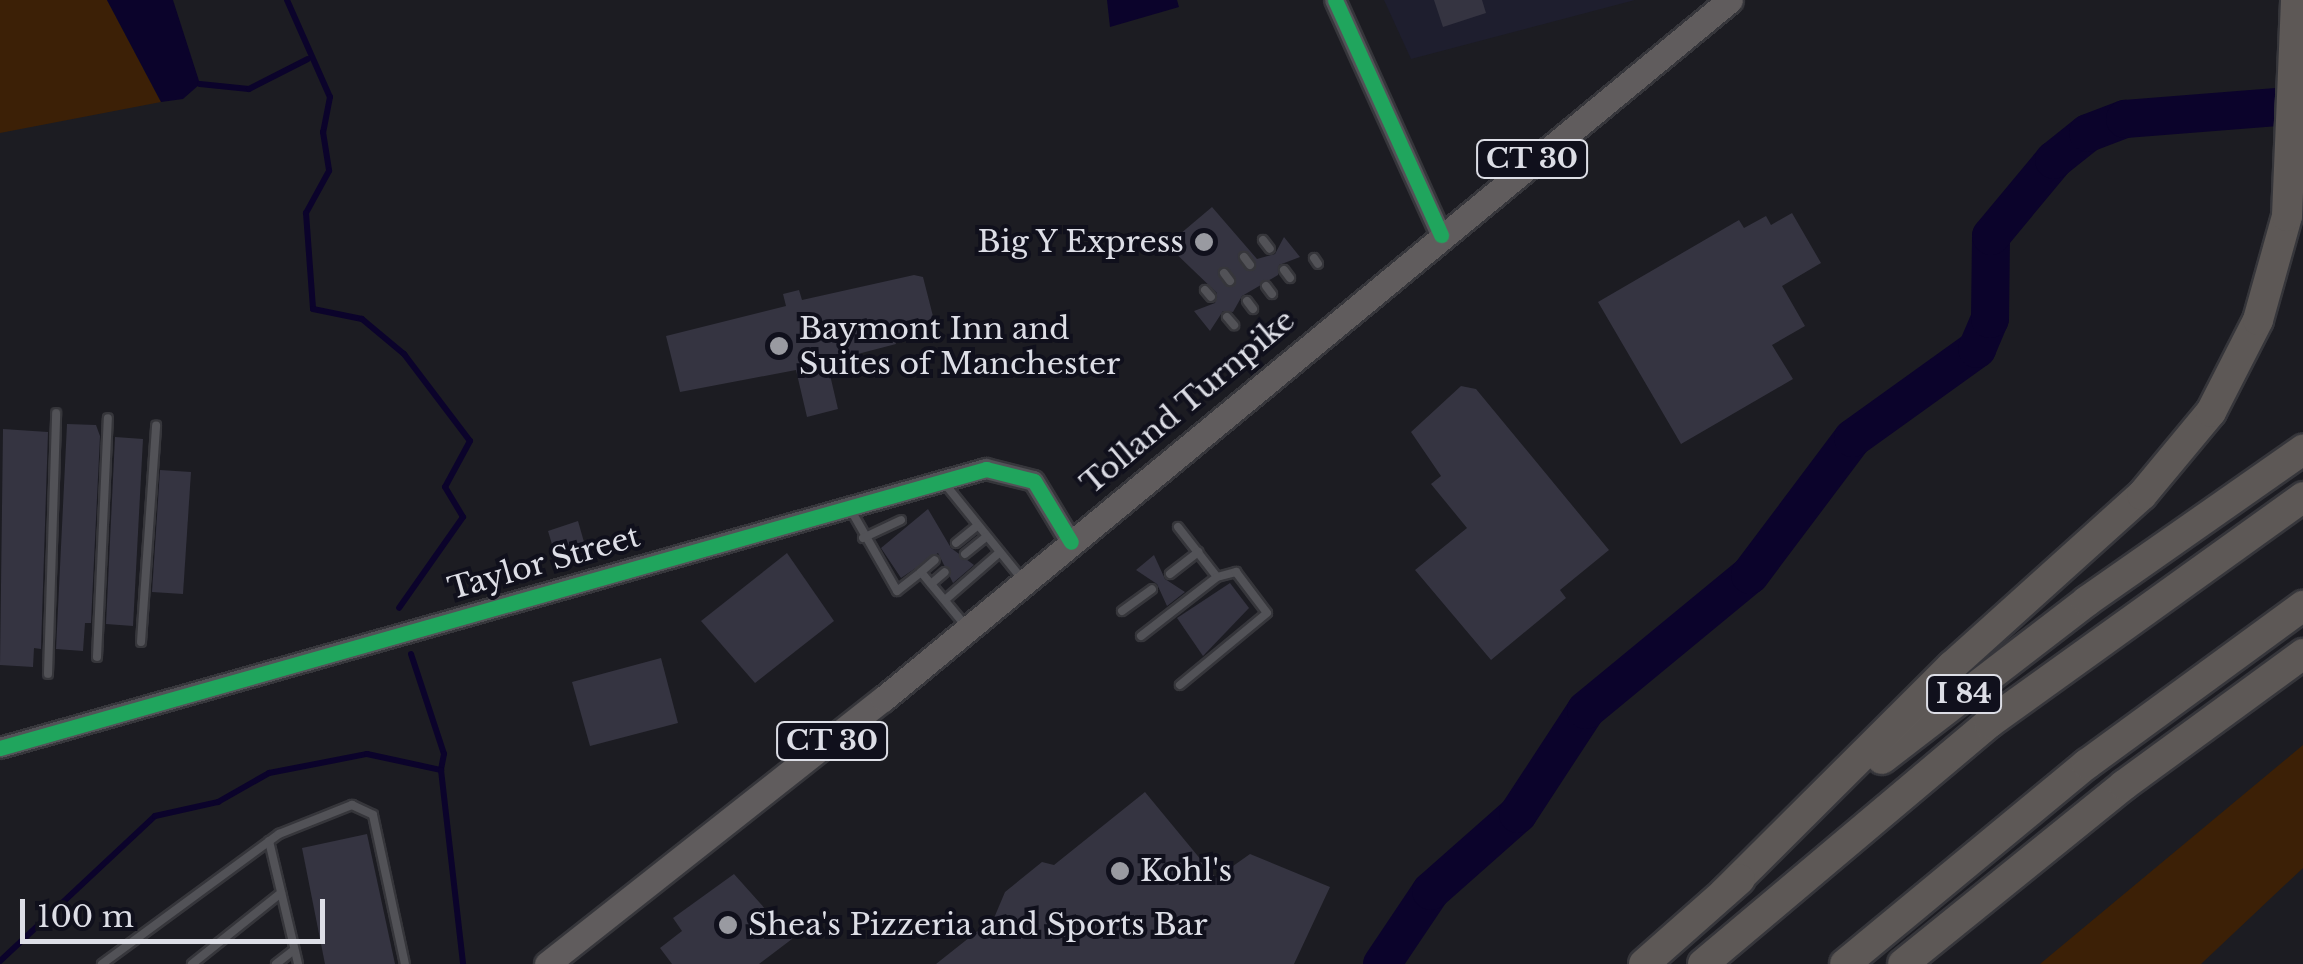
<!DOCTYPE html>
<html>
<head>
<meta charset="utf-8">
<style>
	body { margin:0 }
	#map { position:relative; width:2303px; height:964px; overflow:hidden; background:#1c1c22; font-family:"Libre Baskerville",serif }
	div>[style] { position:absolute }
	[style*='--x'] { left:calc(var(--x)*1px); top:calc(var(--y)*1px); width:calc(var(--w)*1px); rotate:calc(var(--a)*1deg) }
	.built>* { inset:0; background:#1e1e2e }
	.green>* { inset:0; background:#3c2006 }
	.water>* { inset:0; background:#0b032b }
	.stream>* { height:6px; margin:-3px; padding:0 3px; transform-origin:3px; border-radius:3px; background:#0b032b }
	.river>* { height:38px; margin:-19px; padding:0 19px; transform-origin:19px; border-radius:19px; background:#0b032b }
	.building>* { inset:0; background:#353441 }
	.roads { filter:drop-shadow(2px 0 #36363b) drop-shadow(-2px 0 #36363b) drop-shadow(0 2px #36363b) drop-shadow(0 -2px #36363b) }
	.service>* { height:8px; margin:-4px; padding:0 4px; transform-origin:4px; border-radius:4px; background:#525257 }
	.tertiary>* { height:20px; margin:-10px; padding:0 10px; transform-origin:10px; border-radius:10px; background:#525257 }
	.primary>* { height:25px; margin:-12.5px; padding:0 12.5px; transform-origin:12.5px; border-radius:12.5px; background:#605c5d }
	.motorway>* { height:30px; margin:-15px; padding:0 15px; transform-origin:15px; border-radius:15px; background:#5d5856 }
	.cycleway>* { height:15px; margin:-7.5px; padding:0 7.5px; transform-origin:7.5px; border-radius:7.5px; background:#20a55d }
	.dots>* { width:28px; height:28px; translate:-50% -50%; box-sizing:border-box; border:5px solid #10101c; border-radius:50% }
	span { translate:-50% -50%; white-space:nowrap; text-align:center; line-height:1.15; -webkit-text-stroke:8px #10101c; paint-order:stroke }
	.shield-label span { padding:2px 8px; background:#10101c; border:2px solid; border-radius:8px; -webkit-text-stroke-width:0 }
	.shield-label { font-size:28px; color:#dddee6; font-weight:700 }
	.poi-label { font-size:30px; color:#dddee6 }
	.right { translate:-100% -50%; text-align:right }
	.left { translate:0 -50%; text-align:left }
	.street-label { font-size:30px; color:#dddee6 }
	.scale { position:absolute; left:20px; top:899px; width:305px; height:45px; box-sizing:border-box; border:5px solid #dddee6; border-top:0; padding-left:12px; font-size:30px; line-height:35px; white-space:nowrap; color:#dddee6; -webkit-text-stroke:8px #10101c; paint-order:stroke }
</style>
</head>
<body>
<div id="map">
	<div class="built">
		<i style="clip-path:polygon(1384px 0,1635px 0,1411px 59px)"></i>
	</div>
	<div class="green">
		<i style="clip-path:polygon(0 0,107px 0,161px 102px,0 133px)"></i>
		<i style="clip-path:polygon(2303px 745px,2303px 868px,2201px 964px,2040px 964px)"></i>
	</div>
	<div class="water">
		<i style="clip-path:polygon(107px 0,173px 0,200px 84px,183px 99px,161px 102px)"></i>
		<i style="clip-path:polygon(1107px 0,1177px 0,1179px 7px,1110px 27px)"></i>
	</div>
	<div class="stream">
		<i style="--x:287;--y:0;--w:106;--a:66.1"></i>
		<i style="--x:330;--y:97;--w:36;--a:101"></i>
		<i style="--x:323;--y:132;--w:39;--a:81"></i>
		<i style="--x:329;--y:171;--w:48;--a:118.7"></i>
		<i style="--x:306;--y:213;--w:96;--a:85.8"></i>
		<i style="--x:313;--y:309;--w:50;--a:11.5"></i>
		<i style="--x:362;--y:319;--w:55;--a:39.8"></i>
		<i style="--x:404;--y:354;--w:109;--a:52.8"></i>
		<i style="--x:470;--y:441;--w:52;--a:118.5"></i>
		<i style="--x:445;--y:487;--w:35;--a:59"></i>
		<i style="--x:463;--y:517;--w:111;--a:125.1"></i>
		<i style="--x:200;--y:84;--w:49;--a:5.8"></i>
		<i style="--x:249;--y:89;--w:66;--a:-27"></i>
		<i style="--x:411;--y:654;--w:105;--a:71.7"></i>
		<i style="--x:444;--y:754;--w:16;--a:101"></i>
		<i style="--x:0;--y:961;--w:212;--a:-43.1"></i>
		<i style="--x:155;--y:816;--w:65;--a:-12.5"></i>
		<i style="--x:218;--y:802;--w:59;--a:-29.6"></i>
		<i style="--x:269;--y:773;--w:100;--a:-11"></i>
		<i style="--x:367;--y:754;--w:76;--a:12.2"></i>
		<i style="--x:441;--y:770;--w:195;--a:83.5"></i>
	</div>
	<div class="river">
		<i style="--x:1382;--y:964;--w:88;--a:-56.1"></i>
		<i style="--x:1431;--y:891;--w:116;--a:-41.5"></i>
		<i style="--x:1518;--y:814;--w:124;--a:-56.8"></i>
		<i style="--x:1586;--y:710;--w:212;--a:-39.5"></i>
		<i style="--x:1750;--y:575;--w:171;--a:-53.1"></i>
		<i style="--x:1853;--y:438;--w:153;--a:-35.7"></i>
		<i style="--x:1977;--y:349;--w:33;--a:-67"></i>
		<i style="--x:1990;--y:319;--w:83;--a:-89.3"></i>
		<i style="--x:1991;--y:236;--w:99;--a:-50.3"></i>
		<i style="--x:2054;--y:160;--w:43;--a:-38.5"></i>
		<i style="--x:2088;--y:133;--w:40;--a:-21"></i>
		<i style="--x:2125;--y:119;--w:179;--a:-4.5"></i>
	</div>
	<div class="building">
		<i style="clip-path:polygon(1434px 0,1482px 0,1486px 13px,1443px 27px)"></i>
		<i style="clip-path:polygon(1212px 207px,1257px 259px,1275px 254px,1284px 237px,1300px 257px,1279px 265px,1278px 275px,1242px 296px,1233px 312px,1223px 311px,1210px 331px,1194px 311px,1215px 303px,1217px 293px,1167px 245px)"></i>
		<i style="clip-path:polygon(1792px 213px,1821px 263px,1782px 286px,1805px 326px,1772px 345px,1793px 379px,1681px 444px,1598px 302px,1739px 220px,1744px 228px,1766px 216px,1771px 225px)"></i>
		<i style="clip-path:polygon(914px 275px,923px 277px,935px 324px,894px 338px,896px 344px,827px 362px,838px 409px,807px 417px,796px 370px,680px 392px,666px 336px,786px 306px,783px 294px,799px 290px,802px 300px)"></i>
		<i style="clip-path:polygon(1461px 386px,1476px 389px,1609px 550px,1560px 590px,1566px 598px,1491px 660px,1415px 570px,1467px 528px,1431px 484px,1441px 476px,1411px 432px)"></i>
		<i style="clip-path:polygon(67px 424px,96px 425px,100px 436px,91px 623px,85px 623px,83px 651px,56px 649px)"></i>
		<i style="clip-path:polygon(3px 429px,48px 432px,41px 649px,34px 648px,33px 667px,0 665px)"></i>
		<i style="clip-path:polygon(115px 437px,143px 439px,133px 626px,106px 624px)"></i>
		<i style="clip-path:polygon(160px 470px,191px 472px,183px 594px,152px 592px)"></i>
		<i style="clip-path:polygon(928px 509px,951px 548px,974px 565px,953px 583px,938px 553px,901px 578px,881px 548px)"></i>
		<i style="clip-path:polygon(578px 521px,584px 542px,554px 551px,548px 531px)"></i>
		<i style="clip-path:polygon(787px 553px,834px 621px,755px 683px,701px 621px)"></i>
		<i style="clip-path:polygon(1154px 555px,1165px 579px,1185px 592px,1167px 606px,1157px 584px,1136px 570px)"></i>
		<i style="clip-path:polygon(1230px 583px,1249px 608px,1203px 656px,1177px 618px)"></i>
		<i style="clip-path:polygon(661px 658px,678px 723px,590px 746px,572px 682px)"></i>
		<i style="clip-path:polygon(1145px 792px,1216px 878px,1250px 854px,1330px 887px,1294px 964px,936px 964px,994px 918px,1005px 892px,1042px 862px,1054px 865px)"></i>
		<i style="clip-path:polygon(367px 834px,395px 964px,325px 964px,302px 848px)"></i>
		<i style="clip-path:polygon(734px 874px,792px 939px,759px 964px,672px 964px,660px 948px,682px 931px,673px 918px)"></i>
	</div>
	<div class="roads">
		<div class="service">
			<i style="--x:1263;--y:240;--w:11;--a:52"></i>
			<i style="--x:1244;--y:257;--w:10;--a:53"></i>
			<i style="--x:1314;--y:258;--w:7;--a:56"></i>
			<i style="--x:1284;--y:270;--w:10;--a:53"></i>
			<i style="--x:1224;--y:273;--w:10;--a:53"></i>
			<i style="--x:1266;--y:286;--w:10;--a:53"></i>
			<i style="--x:1205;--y:290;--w:9;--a:49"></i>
			<i style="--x:1247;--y:301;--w:10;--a:53"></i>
			<i style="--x:1227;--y:317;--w:11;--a:49"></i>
			<i style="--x:945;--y:484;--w:121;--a:51"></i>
			<i style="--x:852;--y:512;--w:91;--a:60.3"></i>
			<i style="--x:897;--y:591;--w:31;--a:-38"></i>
			<i style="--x:921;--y:572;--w:69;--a:50.3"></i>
			<i style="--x:1178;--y:527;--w:63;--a:52"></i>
			<i style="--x:1217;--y:577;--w:20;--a:-15"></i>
			<i style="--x:1236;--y:572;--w:51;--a:52.9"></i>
			<i style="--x:1267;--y:613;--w:113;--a:140.4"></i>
			<i style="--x:863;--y:538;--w:42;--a:-25.3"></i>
			<i style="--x:956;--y:543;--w:28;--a:-39"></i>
			<i style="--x:965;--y:554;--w:28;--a:-39"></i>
			<i style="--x:921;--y:572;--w:18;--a:-41"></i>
			<i style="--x:1170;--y:574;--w:36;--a:-38"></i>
			<i style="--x:931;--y:584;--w:18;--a:-41"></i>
			<i style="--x:945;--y:600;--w:73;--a:-41.1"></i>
			<i style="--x:1122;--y:611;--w:37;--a:-36"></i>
			<i style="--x:1141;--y:636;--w:96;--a:-37.8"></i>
			<i style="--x:141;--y:642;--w:217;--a:-86"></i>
			<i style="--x:97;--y:657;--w:239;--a:-87.4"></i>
			<i style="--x:48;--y:674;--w:261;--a:-88.2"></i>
			<i style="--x:269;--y:841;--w:126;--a:76.7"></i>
			<i style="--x:102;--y:964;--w:220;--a:-36.3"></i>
			<i style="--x:279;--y:834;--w:79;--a:-21.7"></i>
			<i style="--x:352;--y:805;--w:23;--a:25"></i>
			<i style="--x:373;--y:815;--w:152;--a:77.9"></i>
			<i style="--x:192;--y:964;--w:114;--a:-38.6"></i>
			<i style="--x:276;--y:964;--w:23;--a:-38"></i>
		</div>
		<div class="tertiary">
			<i style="--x:1335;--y:0;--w:258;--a:65.7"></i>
			<i style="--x:0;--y:748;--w:1025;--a:-15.8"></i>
			<i style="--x:986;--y:469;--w:49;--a:14"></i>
			<i style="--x:1034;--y:481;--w:71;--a:58.8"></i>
		</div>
		<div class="primary">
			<i style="--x:547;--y:964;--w:428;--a:-38.3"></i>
			<i style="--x:883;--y:699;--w:1098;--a:-39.53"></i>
		</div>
		<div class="motorway">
			<i style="--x:1882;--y:759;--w:259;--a:-37.6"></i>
			<i style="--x:2087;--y:601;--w:264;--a:-35"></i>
			<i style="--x:1725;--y:892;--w:320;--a:-44.9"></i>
			<i style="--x:1952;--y:666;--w:256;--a:-42"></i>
			<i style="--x:2142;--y:495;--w:108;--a:-50.3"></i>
			<i style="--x:2211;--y:412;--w:103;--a:-62.9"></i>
			<i style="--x:2258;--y:320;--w:108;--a:-74.4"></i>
			<i style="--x:2287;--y:216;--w:216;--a:-87.6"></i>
			<i style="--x:1644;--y:964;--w:128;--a:-41.5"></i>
			<i style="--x:1703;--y:964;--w:374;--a:-40.1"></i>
			<i style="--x:1989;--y:723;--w:387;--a:-35.7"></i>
			<i style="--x:1845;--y:964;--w:314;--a:-39.6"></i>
			<i style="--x:2087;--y:764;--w:268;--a:-36.2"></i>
			<i style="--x:1903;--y:964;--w:284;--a:-39"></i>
			<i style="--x:2124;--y:785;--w:222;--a:-36.2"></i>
		</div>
	</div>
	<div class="cycleway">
		<i style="--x:1335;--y:0;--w:258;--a:65.7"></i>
		<i style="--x:0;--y:748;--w:1025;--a:-15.8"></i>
		<i style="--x:986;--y:469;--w:49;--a:14"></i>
		<i style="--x:1034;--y:481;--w:71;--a:58.8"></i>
	</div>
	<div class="dots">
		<i style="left:1204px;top:242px;background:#999aa1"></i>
		<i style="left:779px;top:346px;background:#999aa1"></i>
		<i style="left:1120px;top:871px;background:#999aa1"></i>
		<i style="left:728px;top:925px;background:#999aa1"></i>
	</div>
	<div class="shield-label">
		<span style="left:1532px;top:159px">CT 30</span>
		<span style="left:1964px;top:694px">I 84</span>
		<span style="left:832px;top:741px">CT 30</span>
	</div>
	<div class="poi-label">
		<span class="right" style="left:1184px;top:242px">Big Y Express</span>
		<span class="left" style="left:799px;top:346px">Baymont Inn and<br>Suites of Manchester</span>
		<span class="left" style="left:1140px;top:871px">Kohl's</span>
		<span class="left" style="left:748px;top:925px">Shea's Pizzeria and Sports Bar</span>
	</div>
	<div class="street-label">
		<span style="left:1188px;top:402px;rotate:-40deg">Tolland Turnpike</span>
		<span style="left:544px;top:563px;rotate:-16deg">Taylor Street</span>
	</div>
	<div class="scale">100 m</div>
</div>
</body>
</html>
